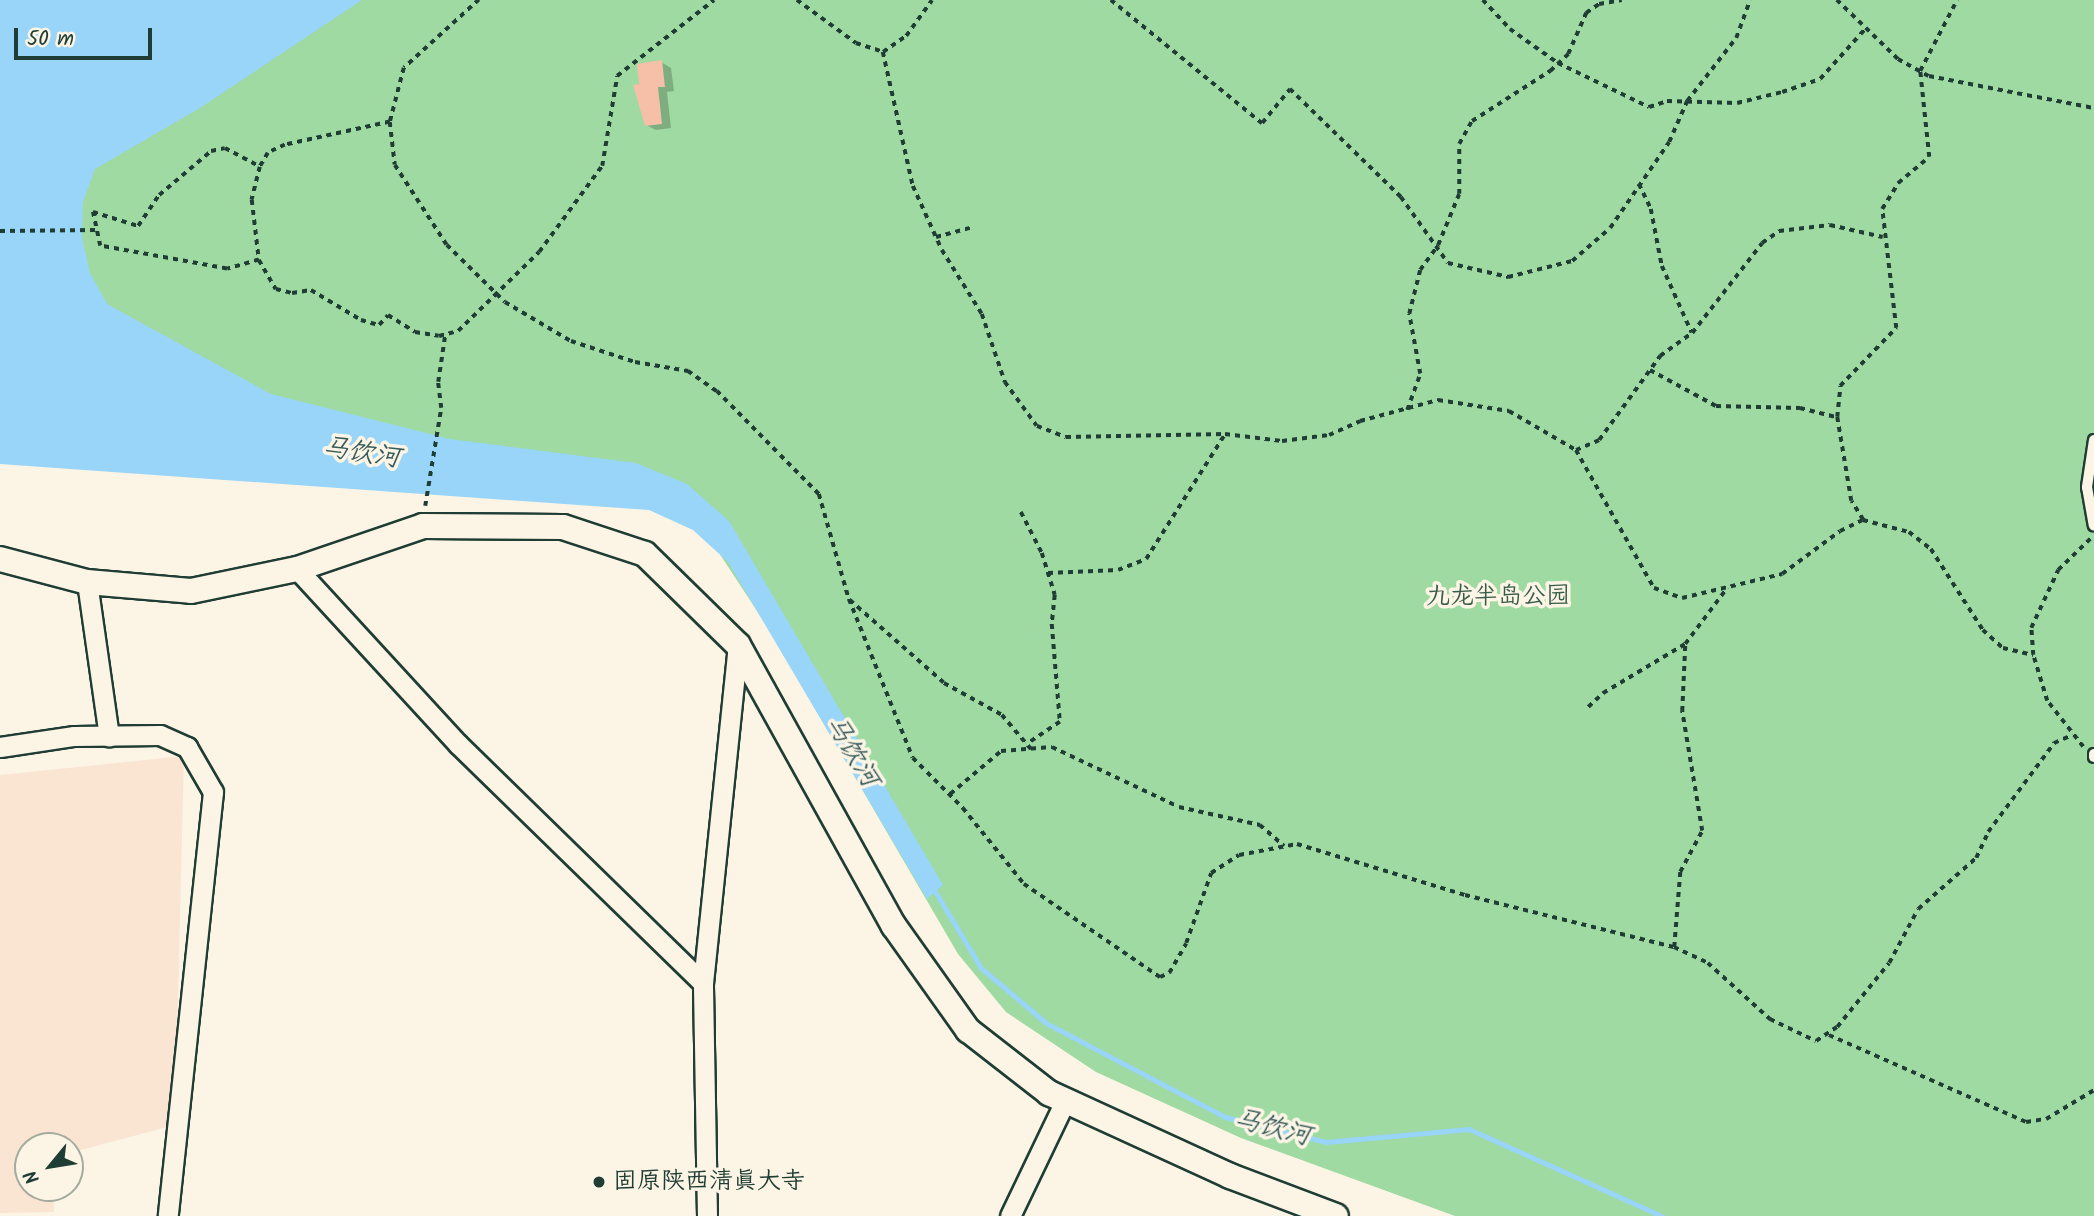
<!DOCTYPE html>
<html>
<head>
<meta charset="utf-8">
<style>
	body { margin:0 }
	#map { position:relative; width:2094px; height:1216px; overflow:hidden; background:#fcf5e5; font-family:Kalam,"LXGW WenKai TC",sans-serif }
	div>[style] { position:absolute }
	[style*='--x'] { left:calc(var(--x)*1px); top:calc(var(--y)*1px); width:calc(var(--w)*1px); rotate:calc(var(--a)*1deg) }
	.built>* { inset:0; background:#fae5d3 }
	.green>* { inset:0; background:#9edaa1 }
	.water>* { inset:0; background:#98d5f9 }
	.shadow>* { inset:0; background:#0003 }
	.stream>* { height:5px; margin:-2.5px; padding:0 2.5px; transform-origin:2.5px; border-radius:2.5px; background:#98d5f9 }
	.building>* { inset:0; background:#f5bfa8 }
	.path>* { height:3.5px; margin-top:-1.75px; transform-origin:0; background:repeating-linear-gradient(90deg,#1f3d34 0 5px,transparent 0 10px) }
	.roads { filter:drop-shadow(2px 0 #1f3d34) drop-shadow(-2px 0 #1f3d34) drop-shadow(0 2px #1f3d34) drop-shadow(0 -2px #1f3d34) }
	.service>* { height:10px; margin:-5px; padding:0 5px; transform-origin:5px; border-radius:5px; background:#fcf5e5 }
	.minor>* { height:19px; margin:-9.5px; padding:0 9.5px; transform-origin:9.5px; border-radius:9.5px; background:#fcf5e5 }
	.tertiary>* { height:24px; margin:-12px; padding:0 12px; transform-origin:12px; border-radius:12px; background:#fcf5e5 }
	.dots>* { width:19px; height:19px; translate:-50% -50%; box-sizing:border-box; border:4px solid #fcf5e5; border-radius:50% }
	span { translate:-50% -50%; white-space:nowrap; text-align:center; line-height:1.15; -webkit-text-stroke:7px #fcf5e5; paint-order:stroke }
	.park-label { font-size:24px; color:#385c4a }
	.poi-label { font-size:24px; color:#1f3d34 }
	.left { translate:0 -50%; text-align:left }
	.water-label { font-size:26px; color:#375b5b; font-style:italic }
	.north { position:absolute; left:14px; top:1132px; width:70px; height:70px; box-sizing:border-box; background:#fcf5e5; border:2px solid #a4ab9e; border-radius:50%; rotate:240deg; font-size:19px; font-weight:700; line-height:28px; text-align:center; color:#1f3d34 }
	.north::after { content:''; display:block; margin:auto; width:24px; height:32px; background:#1f3d34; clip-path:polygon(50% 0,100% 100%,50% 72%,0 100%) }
	.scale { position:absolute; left:14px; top:28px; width:138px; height:32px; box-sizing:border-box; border:4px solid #1f3d34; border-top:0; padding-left:9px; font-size:21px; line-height:24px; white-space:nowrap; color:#1f3d34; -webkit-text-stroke:5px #fcf5e5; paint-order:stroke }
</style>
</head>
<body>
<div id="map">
	<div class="built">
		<i style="clip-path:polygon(184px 756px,175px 1125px,70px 1153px,70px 1146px,28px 1146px,28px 1188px,53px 1188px,54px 1212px,0 1213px,0 775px)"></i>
	</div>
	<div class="green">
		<i style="clip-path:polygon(0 0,2094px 0,2094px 1216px,1455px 1216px,1241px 1138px,1096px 1072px,1006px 1012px,958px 954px,765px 623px,706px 533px,660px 510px,0 459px)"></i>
	</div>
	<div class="water">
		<i style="clip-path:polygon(0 0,362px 0,200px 108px,95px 169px,83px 202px,82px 238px,90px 273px,107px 304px,271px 394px,450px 439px,636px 463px,687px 484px,729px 521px,943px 885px,927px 899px,728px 562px,693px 530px,649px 510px,0 464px)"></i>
	</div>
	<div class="shadow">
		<i style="clip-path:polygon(661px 62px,671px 68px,674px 91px,667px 92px,671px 128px,656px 130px,646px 125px,635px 87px)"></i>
	</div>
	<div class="stream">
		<i style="--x:933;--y:888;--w:93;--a:59"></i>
		<i style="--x:981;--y:968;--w:85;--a:40.2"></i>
		<i style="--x:1046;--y:1023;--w:202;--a:27.7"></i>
		<i style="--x:1225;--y:1117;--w:104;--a:13.9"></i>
		<i style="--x:1326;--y:1142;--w:144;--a:-5.2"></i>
		<i style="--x:1469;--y:1129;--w:212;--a:24.3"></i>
	</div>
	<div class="building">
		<i style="clip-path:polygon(662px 60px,665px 87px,658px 87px,662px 124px,645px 126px,633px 85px,639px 84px,637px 64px)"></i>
	</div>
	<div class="path">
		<i style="--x:479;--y:0;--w:101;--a:137.8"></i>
		<i style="--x:404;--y:68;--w:56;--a:104.5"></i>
		<i style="--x:390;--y:122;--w:43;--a:83.4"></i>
		<i style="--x:395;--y:165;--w:95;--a:57"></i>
		<i style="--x:447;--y:245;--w:81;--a:44.5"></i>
		<i style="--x:505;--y:302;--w:77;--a:30.6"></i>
		<i style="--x:571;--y:341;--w:67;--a:18.2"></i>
		<i style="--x:635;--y:362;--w:54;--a:9.6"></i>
		<i style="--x:688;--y:371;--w:35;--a:35"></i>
		<i style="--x:717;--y:391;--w:145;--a:45.3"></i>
		<i style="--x:819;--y:494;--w:109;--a:74.1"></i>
		<i style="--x:849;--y:599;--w:171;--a:68.1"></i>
		<i style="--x:913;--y:758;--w:71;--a:45"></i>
		<i style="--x:963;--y:808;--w:97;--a:51.2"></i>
		<i style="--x:1024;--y:884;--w:165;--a:34.4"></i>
		<i style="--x:1160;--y:977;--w:10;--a:-24"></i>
		<i style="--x:1169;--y:973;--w:34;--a:-60"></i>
		<i style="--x:1186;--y:943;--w:74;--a:-70.3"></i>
		<i style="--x:1211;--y:873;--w:33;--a:-33"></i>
		<i style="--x:1239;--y:855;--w:59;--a:-10.7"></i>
		<i style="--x:1297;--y:844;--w:176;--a:16.9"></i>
		<i style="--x:1465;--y:895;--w:215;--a:14"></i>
		<i style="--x:1674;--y:947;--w:38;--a:25"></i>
		<i style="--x:1708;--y:963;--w:84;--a:42.1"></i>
		<i style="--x:1770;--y:1019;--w:51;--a:25.6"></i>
		<i style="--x:1816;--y:1041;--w:25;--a:-34"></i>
		<i style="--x:1837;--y:1027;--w:82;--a:-50.9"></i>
		<i style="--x:1889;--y:963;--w:61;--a:-61.8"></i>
		<i style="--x:1918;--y:909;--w:77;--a:-41.3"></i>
		<i style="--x:1976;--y:858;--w:29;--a:-65"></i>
		<i style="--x:1988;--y:832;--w:111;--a:-53.4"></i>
		<i style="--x:2054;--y:743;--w:20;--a:-24"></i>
		<i style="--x:797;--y:0;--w:73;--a:36.1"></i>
		<i style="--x:856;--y:43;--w:28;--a:18"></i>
		<i style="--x:1111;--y:0;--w:195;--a:39.2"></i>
		<i style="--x:1262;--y:123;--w:44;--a:-50.5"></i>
		<i style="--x:1290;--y:89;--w:155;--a:44.2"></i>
		<i style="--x:1401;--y:197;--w:81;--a:54.5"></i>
		<i style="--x:1448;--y:263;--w:62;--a:13.1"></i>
		<i style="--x:1508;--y:277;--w:66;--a:-14"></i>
		<i style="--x:1572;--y:261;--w:50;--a:-41"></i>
		<i style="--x:1610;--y:228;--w:104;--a:-55.5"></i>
		<i style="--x:1669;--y:142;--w:45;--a:-66.3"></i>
		<i style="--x:1687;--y:101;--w:80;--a:-52.1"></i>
		<i style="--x:1736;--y:38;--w:40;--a:-69.8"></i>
		<i style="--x:1483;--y:0;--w:40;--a:47"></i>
		<i style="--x:1510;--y:29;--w:59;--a:35.3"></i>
		<i style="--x:1558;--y:63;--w:101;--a:25.8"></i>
		<i style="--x:1649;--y:107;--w:19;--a:-18"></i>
		<i style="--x:1667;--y:101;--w:70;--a:1.6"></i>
		<i style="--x:1737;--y:103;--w:46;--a:-13.7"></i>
		<i style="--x:1782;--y:92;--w:40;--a:-18.9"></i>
		<i style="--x:1820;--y:79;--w:67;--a:-48"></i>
		<i style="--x:1837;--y:0;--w:85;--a:44"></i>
		<i style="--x:1898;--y:59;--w:35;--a:29"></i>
		<i style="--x:1929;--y:76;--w:168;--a:11"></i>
		<i style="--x:883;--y:52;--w:137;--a:77.4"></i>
		<i style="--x:913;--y:186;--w:70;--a:65.6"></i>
		<i style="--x:942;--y:250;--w:75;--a:58"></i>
		<i style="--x:982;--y:314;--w:72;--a:71.3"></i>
		<i style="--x:1005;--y:382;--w:54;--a:54"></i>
		<i style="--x:1037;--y:426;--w:31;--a:21"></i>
		<i style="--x:1066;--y:437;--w:159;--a:-1.1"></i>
		<i style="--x:1225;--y:434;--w:57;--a:7"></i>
		<i style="--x:1282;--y:441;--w:47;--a:-7.3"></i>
		<i style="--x:1329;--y:435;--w:34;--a:-24"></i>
		<i style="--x:1360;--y:421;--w:81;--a:-15.1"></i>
		<i style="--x:1438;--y:400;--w:72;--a:8.8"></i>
		<i style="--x:1509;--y:411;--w:78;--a:30.2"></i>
		<i style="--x:1576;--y:450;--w:159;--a:60.5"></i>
		<i style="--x:1654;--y:588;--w:30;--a:20"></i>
		<i style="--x:1682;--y:598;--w:103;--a:-13.5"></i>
		<i style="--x:1782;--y:574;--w:72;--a:-36.6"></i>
		<i style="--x:1840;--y:531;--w:25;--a:-26"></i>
		<i style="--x:1863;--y:520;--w:48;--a:14.6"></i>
		<i style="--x:1909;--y:532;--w:28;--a:38"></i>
		<i style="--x:1931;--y:549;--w:96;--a:57.3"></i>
		<i style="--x:1983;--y:630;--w:27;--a:42"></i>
		<i style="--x:2003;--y:648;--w:31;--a:13"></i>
		<i style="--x:883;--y:52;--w:28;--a:-35"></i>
		<i style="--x:906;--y:36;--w:44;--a:-54.2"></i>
		<i style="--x:390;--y:122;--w:107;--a:167.6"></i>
		<i style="--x:285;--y:145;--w:19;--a:155"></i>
		<i style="--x:268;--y:153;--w:16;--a:120"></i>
		<i style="--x:260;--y:167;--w:34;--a:104"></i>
		<i style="--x:252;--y:200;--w:60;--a:83.3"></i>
		<i style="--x:259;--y:260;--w:34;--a:60"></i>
		<i style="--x:276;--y:289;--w:16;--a:14"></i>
		<i style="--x:292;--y:293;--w:19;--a:-9"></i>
		<i style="--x:311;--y:290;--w:58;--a:31"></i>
		<i style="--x:361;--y:320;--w:19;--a:16"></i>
		<i style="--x:379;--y:325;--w:13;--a:-48"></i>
		<i style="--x:388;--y:315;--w:32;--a:32"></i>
		<i style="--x:415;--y:332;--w:24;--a:9"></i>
		<i style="--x:439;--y:336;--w:20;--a:-15"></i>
		<i style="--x:458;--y:331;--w:113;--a:-44.3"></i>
		<i style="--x:539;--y:252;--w:107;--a:-53.8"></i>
		<i style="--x:602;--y:166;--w:91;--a:-80.5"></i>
		<i style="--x:617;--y:76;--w:123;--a:-38.1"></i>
		<i style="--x:1639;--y:184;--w:28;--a:64"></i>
		<i style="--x:1651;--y:209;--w:58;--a:79.1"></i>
		<i style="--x:1662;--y:266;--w:73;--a:65.9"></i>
		<i style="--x:0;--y:231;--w:97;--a:-0.6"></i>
		<i style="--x:936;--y:237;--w:35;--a:-15"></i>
		<i style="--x:259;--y:260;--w:33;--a:164"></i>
		<i style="--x:227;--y:269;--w:129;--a:-169.7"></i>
		<i style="--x:100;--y:246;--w:35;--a:-102"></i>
		<i style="--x:93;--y:212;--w:47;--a:17.3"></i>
		<i style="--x:138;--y:226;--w:37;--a:-56"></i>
		<i style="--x:159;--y:195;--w:68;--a:-40.2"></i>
		<i style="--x:211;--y:151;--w:14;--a:-12"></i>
		<i style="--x:225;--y:148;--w:40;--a:28"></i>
		<i style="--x:1650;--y:370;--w:75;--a:28.6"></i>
		<i style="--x:1716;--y:406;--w:84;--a:1.4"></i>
		<i style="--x:1800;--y:408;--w:38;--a:14"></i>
		<i style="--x:1407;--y:410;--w:38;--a:-70"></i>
		<i style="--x:1420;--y:374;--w:61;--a:-100.4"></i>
		<i style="--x:1409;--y:314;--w:45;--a:-76"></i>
		<i style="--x:1420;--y:270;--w:31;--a:-54"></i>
		<i style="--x:1438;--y:245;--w:55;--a:-67.6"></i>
		<i style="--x:1459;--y:194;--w:50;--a:-90"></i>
		<i style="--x:1459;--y:144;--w:26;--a:-61"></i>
		<i style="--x:1472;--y:121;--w:93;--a:-32.7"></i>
		<i style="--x:1550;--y:71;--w:25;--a:-43"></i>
		<i style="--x:1568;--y:54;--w:45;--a:-66.3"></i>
		<i style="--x:1586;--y:13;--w:16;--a:-35"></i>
		<i style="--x:1599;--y:4;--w:23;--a:-10"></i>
		<i style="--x:1576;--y:450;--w:25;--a:-23"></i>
		<i style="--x:1599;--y:440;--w:104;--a:-54"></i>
		<i style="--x:1660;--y:356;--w:39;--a:-36"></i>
		<i style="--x:1692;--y:333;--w:114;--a:-52.1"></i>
		<i style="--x:1762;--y:243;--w:21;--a:-35"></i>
		<i style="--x:1779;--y:231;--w:51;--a:-6.7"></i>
		<i style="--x:1830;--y:225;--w:54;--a:12.8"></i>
		<i style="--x:425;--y:506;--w:99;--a:-80.7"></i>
		<i style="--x:441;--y:408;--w:26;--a:-97"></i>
		<i style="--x:438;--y:382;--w:48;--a:-81.5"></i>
		<i style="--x:1021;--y:512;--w:46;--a:62.9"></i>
		<i style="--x:1042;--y:553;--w:44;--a:72.8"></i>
		<i style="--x:1055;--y:595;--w:29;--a:96"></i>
		<i style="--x:1052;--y:624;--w:98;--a:85.3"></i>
		<i style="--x:1060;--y:722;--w:40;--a:146"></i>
		<i style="--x:1863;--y:520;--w:22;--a:-122"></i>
		<i style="--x:1851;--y:501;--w:85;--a:-99.5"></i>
		<i style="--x:1837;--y:417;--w:31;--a:-84"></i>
		<i style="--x:1840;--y:386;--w:81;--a:-46"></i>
		<i style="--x:1896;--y:328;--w:120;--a:-96.7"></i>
		<i style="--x:1882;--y:209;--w:31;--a:-58"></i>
		<i style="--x:1898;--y:183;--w:40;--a:-40"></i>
		<i style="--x:1929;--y:157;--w:86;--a:-96"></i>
		<i style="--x:1920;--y:71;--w:80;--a:-62.5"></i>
		<i style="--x:1048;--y:573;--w:70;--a:-2.5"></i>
		<i style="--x:1118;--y:570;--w:30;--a:-21"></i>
		<i style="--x:1146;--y:559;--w:148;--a:-57.7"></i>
		<i style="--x:850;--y:600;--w:125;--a:41.4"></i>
		<i style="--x:944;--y:683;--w:66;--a:28.9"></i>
		<i style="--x:1002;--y:715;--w:45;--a:49.5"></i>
		<i style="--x:1588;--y:707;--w:21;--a:-43"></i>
		<i style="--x:1603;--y:693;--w:96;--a:-30.9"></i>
		<i style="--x:1685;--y:644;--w:70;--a:-53.1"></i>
		<i style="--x:2083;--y:747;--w:58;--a:-128"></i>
		<i style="--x:2047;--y:701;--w:48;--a:-106.9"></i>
		<i style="--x:2033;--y:655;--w:27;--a:-94"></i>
		<i style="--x:2031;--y:628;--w:64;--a:-65"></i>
		<i style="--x:2058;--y:570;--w:46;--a:-44.1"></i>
		<i style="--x:950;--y:794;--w:67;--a:-40.1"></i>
		<i style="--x:1001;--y:751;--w:51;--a:-4.5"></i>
		<i style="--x:1052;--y:747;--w:140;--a:25.3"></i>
		<i style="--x:1179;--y:807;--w:83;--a:12.5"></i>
		<i style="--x:1260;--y:825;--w:32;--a:41"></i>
		<i style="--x:1674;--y:947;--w:75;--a:-85.4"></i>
		<i style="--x:1680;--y:872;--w:47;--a:-61.8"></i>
		<i style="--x:1702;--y:831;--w:122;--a:-99.5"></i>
		<i style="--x:1682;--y:711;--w:67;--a:-87.4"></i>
		<i style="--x:1829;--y:1035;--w:215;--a:23.8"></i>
		<i style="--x:2026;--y:1122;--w:20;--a:-9"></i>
		<i style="--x:2046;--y:1119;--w:56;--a:-31.1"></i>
	</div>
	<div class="roads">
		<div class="service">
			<i style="--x:2094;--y:440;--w:48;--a:98.5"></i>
			<i style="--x:2087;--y:487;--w:39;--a:80"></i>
			<i style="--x:2094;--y:754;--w:3;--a:90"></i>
		</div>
		<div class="minor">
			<i style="--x:297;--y:569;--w:238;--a:47.4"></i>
			<i style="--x:458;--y:744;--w:342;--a:44.3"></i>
			<i style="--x:87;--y:582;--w:156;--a:81.9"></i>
			<i style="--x:0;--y:747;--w:75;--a:-8.5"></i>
			<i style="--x:74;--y:736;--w:86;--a:-0.7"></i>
			<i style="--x:160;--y:735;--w:30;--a:24"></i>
			<i style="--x:187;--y:747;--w:52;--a:60"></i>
			<i style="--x:213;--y:792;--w:426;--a:96.1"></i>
			<i style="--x:707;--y:1216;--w:233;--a:-91"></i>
			<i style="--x:703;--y:983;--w:340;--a:-84.1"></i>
			<i style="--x:1010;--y:1216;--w:127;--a:-64.4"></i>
		</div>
		<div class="tertiary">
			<i style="--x:0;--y:559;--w:90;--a:14.8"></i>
			<i style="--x:87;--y:582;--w:104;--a:4.9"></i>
			<i style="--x:191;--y:591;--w:108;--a:-11.7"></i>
			<i style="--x:297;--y:569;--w:133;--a:-18.8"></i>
			<i style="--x:423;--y:526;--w:140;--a:0.4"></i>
			<i style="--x:563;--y:527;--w:86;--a:18.2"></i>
			<i style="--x:645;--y:554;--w:130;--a:44.4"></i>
			<i style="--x:738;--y:645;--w:321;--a:61"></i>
			<i style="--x:894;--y:926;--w:128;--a:54.6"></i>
			<i style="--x:968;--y:1030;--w:103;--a:37.9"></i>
			<i style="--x:1049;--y:1093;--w:199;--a:24.6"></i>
			<i style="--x:1230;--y:1176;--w:113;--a:20.7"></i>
		</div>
	</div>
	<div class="dots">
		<i style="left:599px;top:1182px;background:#1f3d34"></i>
	</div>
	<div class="park-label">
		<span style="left:1498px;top:597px">九龙半岛公园</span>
	</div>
	<div class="poi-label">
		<span class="left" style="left:613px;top:1182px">固原陕西清真大寺</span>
	</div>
	<div class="water-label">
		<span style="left:361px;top:454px;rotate:9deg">马饮河</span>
		<span style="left:851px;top:752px;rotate:59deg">马饮河</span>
		<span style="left:1272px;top:1129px;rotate:14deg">马饮河</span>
	</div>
	<div class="north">N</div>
	<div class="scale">50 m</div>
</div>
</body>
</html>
